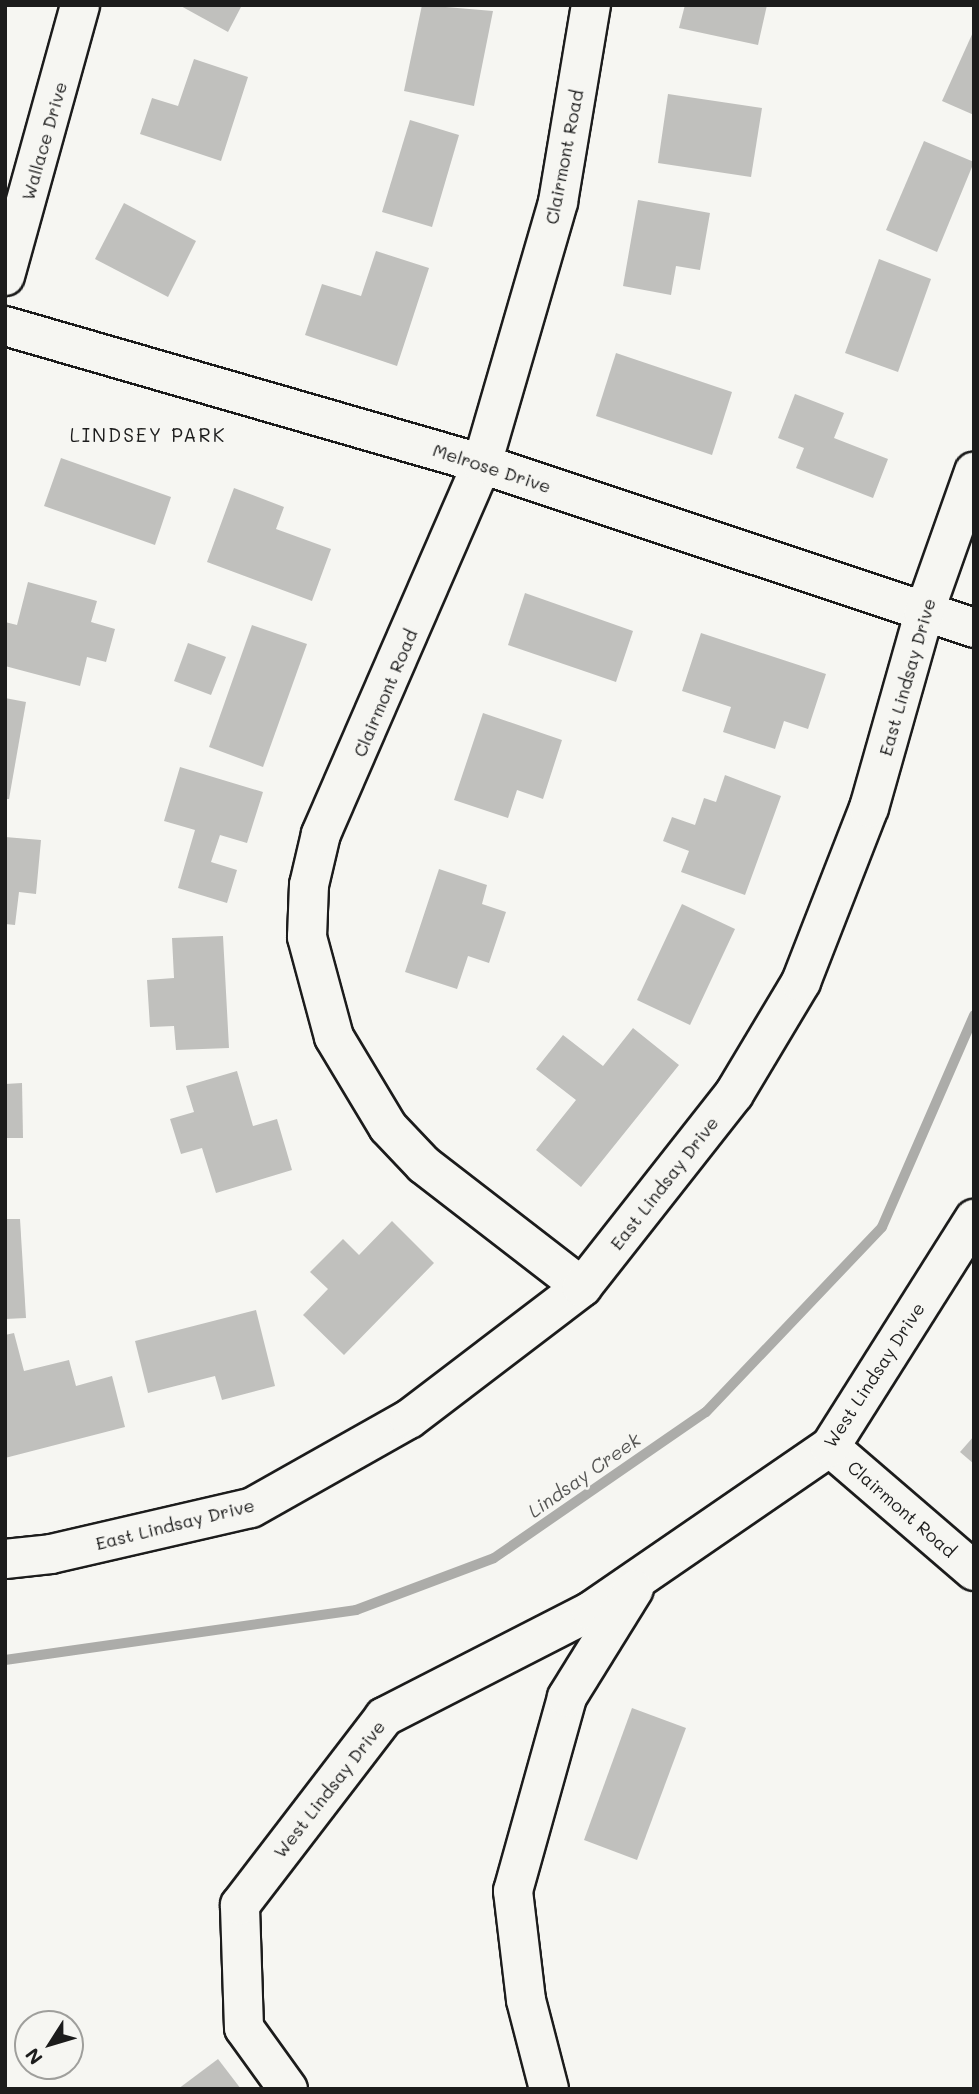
<!DOCTYPE html>
<html>
<head>
<meta charset="utf-8">
<style>
	body { margin:0 }
	#map { position:relative; width:979px; height:2094px; overflow:hidden; background:#f6f6f2; font-family:Mali,sans-serif }
	div>[style] { position:absolute }
	[style*='--x'] { left:calc(var(--x)*1px); top:calc(var(--y)*1px); width:calc(var(--w)*1px); rotate:calc(var(--a)*1deg) }
	.stream>* { height:10px; margin:-5px; padding:0 5px; transform-origin:5px; border-radius:5px; background:#acaca9 }
	.building>* { inset:0; background:#c0c0bd }
	.roads { filter:drop-shadow(2px 0 #1c1c1c) drop-shadow(-2px 0 #1c1c1c) drop-shadow(0 2px #1c1c1c) drop-shadow(0 -2px #1c1c1c) }
	.minor>* { height:38px; margin:-19px; padding:0 19px; transform-origin:19px; border-radius:19px; background:#f6f6f2 }
	span { translate:-50% -50%; white-space:nowrap; text-align:center; line-height:1.15; -webkit-text-stroke:5px #f6f6f2; paint-order:stroke }
	.street-label { font-size:18px; color:#1c1c1c }
	.neighbourhood-label { font-size:19px; color:#1c1c1c; letter-spacing:2px }
	.water-label { font-size:19px; color:#565654; font-style:italic }
	.frame { position:absolute; inset:0; border:7px solid #1c1c1c; pointer-events:none }
	.north { position:absolute; left:14px; top:2010px; width:70px; height:70px; box-sizing:border-box; background:#f6f6f2; border:2px solid #9f9f9c; border-radius:50%; rotate:233deg; font-size:19px; font-weight:700; line-height:28px; text-align:center; color:#1c1c1c }
	.north::after { content:''; display:block; margin:auto; width:24px; height:32px; background:#1c1c1c; clip-path:polygon(50% 0,100% 100%,50% 72%,0 100%) }
</style>
</head>
<body>
<div id="map">
	<div class="stream">
		<i style="--x:5;--y:1660;--w:355;--a:-8.1"></i>
		<i style="--x:356;--y:1610;--w:147;--a:-20.6"></i>
		<i style="--x:494;--y:1558;--w:257;--a:-34.6"></i>
		<i style="--x:706;--y:1412;--w:255;--a:-46.4"></i>
		<i style="--x:882;--y:1227;--w:231;--a:-66.5"></i>
	</div>
	<div class="building">
		<i style="clip-path:polygon(179px 5px,242px 5px,228px 32px)"></i>
		<i style="clip-path:polygon(422px 5px,493px 11px,474px 106px,404px 91px)"></i>
		<i style="clip-path:polygon(685px 5px,767px 5px,758px 45px,679px 28px)"></i>
		<i style="clip-path:polygon(974px 30px,974px 115px,942px 101px)"></i>
		<i style="clip-path:polygon(194px 59px,248px 77px,221px 161px,140px 134px,152px 98px,178px 106px)"></i>
		<i style="clip-path:polygon(668px 94px,762px 108px,751px 177px,658px 163px)"></i>
		<i style="clip-path:polygon(410px 120px,459px 135px,432px 227px,382px 212px)"></i>
		<i style="clip-path:polygon(924px 141px,974px 162px,937px 252px,886px 230px)"></i>
		<i style="clip-path:polygon(638px 200px,710px 213px,700px 270px,676px 266px,671px 295px,623px 286px)"></i>
		<i style="clip-path:polygon(124px 203px,196px 241px,168px 297px,95px 259px)"></i>
		<i style="clip-path:polygon(376px 251px,429px 268px,397px 366px,305px 335px,322px 284px,361px 296px)"></i>
		<i style="clip-path:polygon(879px 259px,931px 279px,898px 372px,845px 353px)"></i>
		<i style="clip-path:polygon(616px 353px,732px 392px,712px 455px,596px 416px)"></i>
		<i style="clip-path:polygon(795px 394px,844px 413px,834px 438px,888px 459px,873px 498px,796px 468px,804px 448px,778px 438px)"></i>
		<i style="clip-path:polygon(61px 458px,171px 497px,155px 545px,44px 506px)"></i>
		<i style="clip-path:polygon(234px 488px,284px 507px,276px 529px,331px 549px,312px 601px,207px 562px)"></i>
		<i style="clip-path:polygon(28px 582px,97px 601px,91px 622px,115px 629px,106px 662px,87px 657px,80px 686px,5px 666px,5px 622px,17px 625px)"></i>
		<i style="clip-path:polygon(525px 593px,633px 631px,616px 682px,508px 645px)"></i>
		<i style="clip-path:polygon(252px 625px,307px 644px,263px 767px,209px 747px)"></i>
		<i style="clip-path:polygon(701px 633px,826px 674px,808px 729px,784px 721px,775px 749px,723px 732px,731px 707px,682px 691px)"></i>
		<i style="clip-path:polygon(188px 643px,226px 657px,211px 695px,174px 681px)"></i>
		<i style="clip-path:polygon(5px 698px,26px 702px,9px 799px,5px 799px)"></i>
		<i style="clip-path:polygon(483px 713px,562px 740px,543px 799px,517px 790px,508px 818px,454px 800px)"></i>
		<i style="clip-path:polygon(180px 767px,263px 792px,247px 843px,220px 835px,211px 862px,237px 870px,227px 903px,178px 888px,195px 830px,164px 821px)"></i>
		<i style="clip-path:polygon(725px 775px,781px 796px,745px 895px,681px 872px,689px 851px,663px 841px,672px 817px,695px 825px,704px 798px,716px 802px)"></i>
		<i style="clip-path:polygon(5px 837px,41px 840px,36px 894px,19px 892px,15px 925px,5px 924px)"></i>
		<i style="clip-path:polygon(439px 869px,487px 885px,482px 904px,506px 912px,489px 963px,468px 956px,457px 989px,405px 972px)"></i>
		<i style="clip-path:polygon(682px 904px,735px 929px,690px 1025px,637px 1000px)"></i>
		<i style="clip-path:polygon(223px 936px,229px 1048px,176px 1050px,174px 1026px,150px 1027px,147px 980px,174px 978px,172px 938px)"></i>
		<i style="clip-path:polygon(633px 1028px,679px 1065px,581px 1187px,536px 1150px,576px 1100px,536px 1069px,563px 1035px,603px 1066px)"></i>
		<i style="clip-path:polygon(237px 1071px,253px 1126px,277px 1119px,292px 1170px,216px 1193px,202px 1148px,181px 1154px,170px 1119px,194px 1112px,186px 1086px)"></i>
		<i style="clip-path:polygon(22px 1083px,23px 1138px,5px 1138px,5px 1084px)"></i>
		<i style="clip-path:polygon(5px 1219px,20px 1219px,26px 1318px,5px 1319px)"></i>
		<i style="clip-path:polygon(392px 1221px,434px 1263px,344px 1355px,303px 1315px,328px 1289px,310px 1272px,343px 1239px,359px 1255px)"></i>
		<i style="clip-path:polygon(256px 1310px,275px 1386px,222px 1400px,215px 1376px,148px 1393px,135px 1341px)"></i>
		<i style="clip-path:polygon(14px 1333px,24px 1371px,69px 1360px,76px 1386px,112px 1376px,125px 1427px,5px 1458px,5px 1335px)"></i>
		<i style="clip-path:polygon(974px 1436px,974px 1464px,960px 1452px)"></i>
		<i style="clip-path:polygon(632px 1708px,686px 1728px,637px 1860px,584px 1840px)"></i>
		<i style="clip-path:polygon(218px 2059px,241px 2089px,178px 2089px)"></i>
	</div>
	<div class="roads">
		<div class="minor">
			<i style="--x:5;--y:276;--w:281;--a:-74.5"></i>
			<i style="--x:5;--y:326;--w:497;--a:16.1"></i>
			<i style="--x:482;--y:464;--w:519;--a:18.43"></i>
			<i style="--x:582;--y:1287;--w:200;--a:-142.3"></i>
			<i style="--x:424;--y:1165;--w:52;--a:-133.5"></i>
			<i style="--x:388;--y:1127;--w:105;--a:-121"></i>
			<i style="--x:334;--y:1037;--w:104;--a:-105.1"></i>
			<i style="--x:307;--y:937;--w:52;--a:-87.8"></i>
			<i style="--x:309;--y:885;--w:52;--a:-76.8"></i>
			<i style="--x:321;--y:834;--w:404;--a:-66.5"></i>
			<i style="--x:482;--y:464;--w:273;--a:-73.8"></i>
			<i style="--x:558;--y:202;--w:200;--a:-80.5"></i>
			<i style="--x:830;--y:1447;--w:190;--a:40.7"></i>
			<i style="--x:5;--y:1559;--w:46;--a:-6.2"></i>
			<i style="--x:51;--y:1554;--w:205;--a:-13"></i>
			<i style="--x:251;--y:1508;--w:181;--a:-29.4"></i>
			<i style="--x:409;--y:1419;--w:218;--a:-37.3"></i>
			<i style="--x:582;--y:1287;--w:246;--a:-51.8"></i>
			<i style="--x:734;--y:1094;--w:131;--a:-59.1"></i>
			<i style="--x:801;--y:982;--w:187;--a:-68.7"></i>
			<i style="--x:869;--y:808;--w:203;--a:-74.2"></i>
			<i style="--x:924;--y:613;--w:150;--a:-70.5"></i>
			<i style="--x:288;--y:2089;--w:75;--a:-125.8"></i>
			<i style="--x:244;--y:2028;--w:123;--a:-91.9"></i>
			<i style="--x:240;--y:1905;--w:237;--a:-52.5"></i>
			<i style="--x:384;--y:1717;--w:233;--a:-27.1"></i>
			<i style="--x:591;--y:1611;--w:290;--a:-34.5"></i>
			<i style="--x:830;--y:1447;--w:270;--a:-57.7"></i>
			<i style="--x:549;--y:2089;--w:92;--a:-104.5"></i>
			<i style="--x:526;--y:2000;--w:110;--a:-96.8"></i>
			<i style="--x:513;--y:1891;--w:201;--a:-74.4"></i>
			<i style="--x:567;--y:1697;--w:127;--a:-58.2"></i>
		</div>
	</div>
	<div class="street-label">
		<span style="left:44px;top:141px;rotate:-74deg">Wallace Drive</span>
		<span style="left:564px;top:157px;rotate:-79deg">Clairmont Road</span>
		<span style="left:492px;top:468px;rotate:18deg">Melrose Drive</span>
		<span style="left:907px;top:677px;rotate:-74deg">East Lindsay Drive</span>
		<span style="left:385px;top:693px;rotate:-67deg">Clairmont Road</span>
		<span style="left:664px;top:1183px;rotate:-52deg">East Lindsay Drive</span>
		<span style="left:874px;top:1375px;rotate:-57deg">West Lindsay Drive</span>
		<span style="left:902px;top:1509px;rotate:41deg">Clairmont Road</span>
		<span style="left:175px;top:1524px;rotate:-14deg">East Lindsay Drive</span>
		<span style="left:329px;top:1789px;rotate:-52deg">West Lindsay Drive</span>
	</div>
	<div class="neighbourhood-label">
		<span style="left:148px;top:435px">LINDSEY PARK</span>
	</div>
	<div class="water-label">
		<span style="left:584px;top:1475px;rotate:-35deg">Lindsay Creek</span>
	</div>
	<div class="frame"></div>
	<div class="north">N</div>
</div>
</body>
</html>
